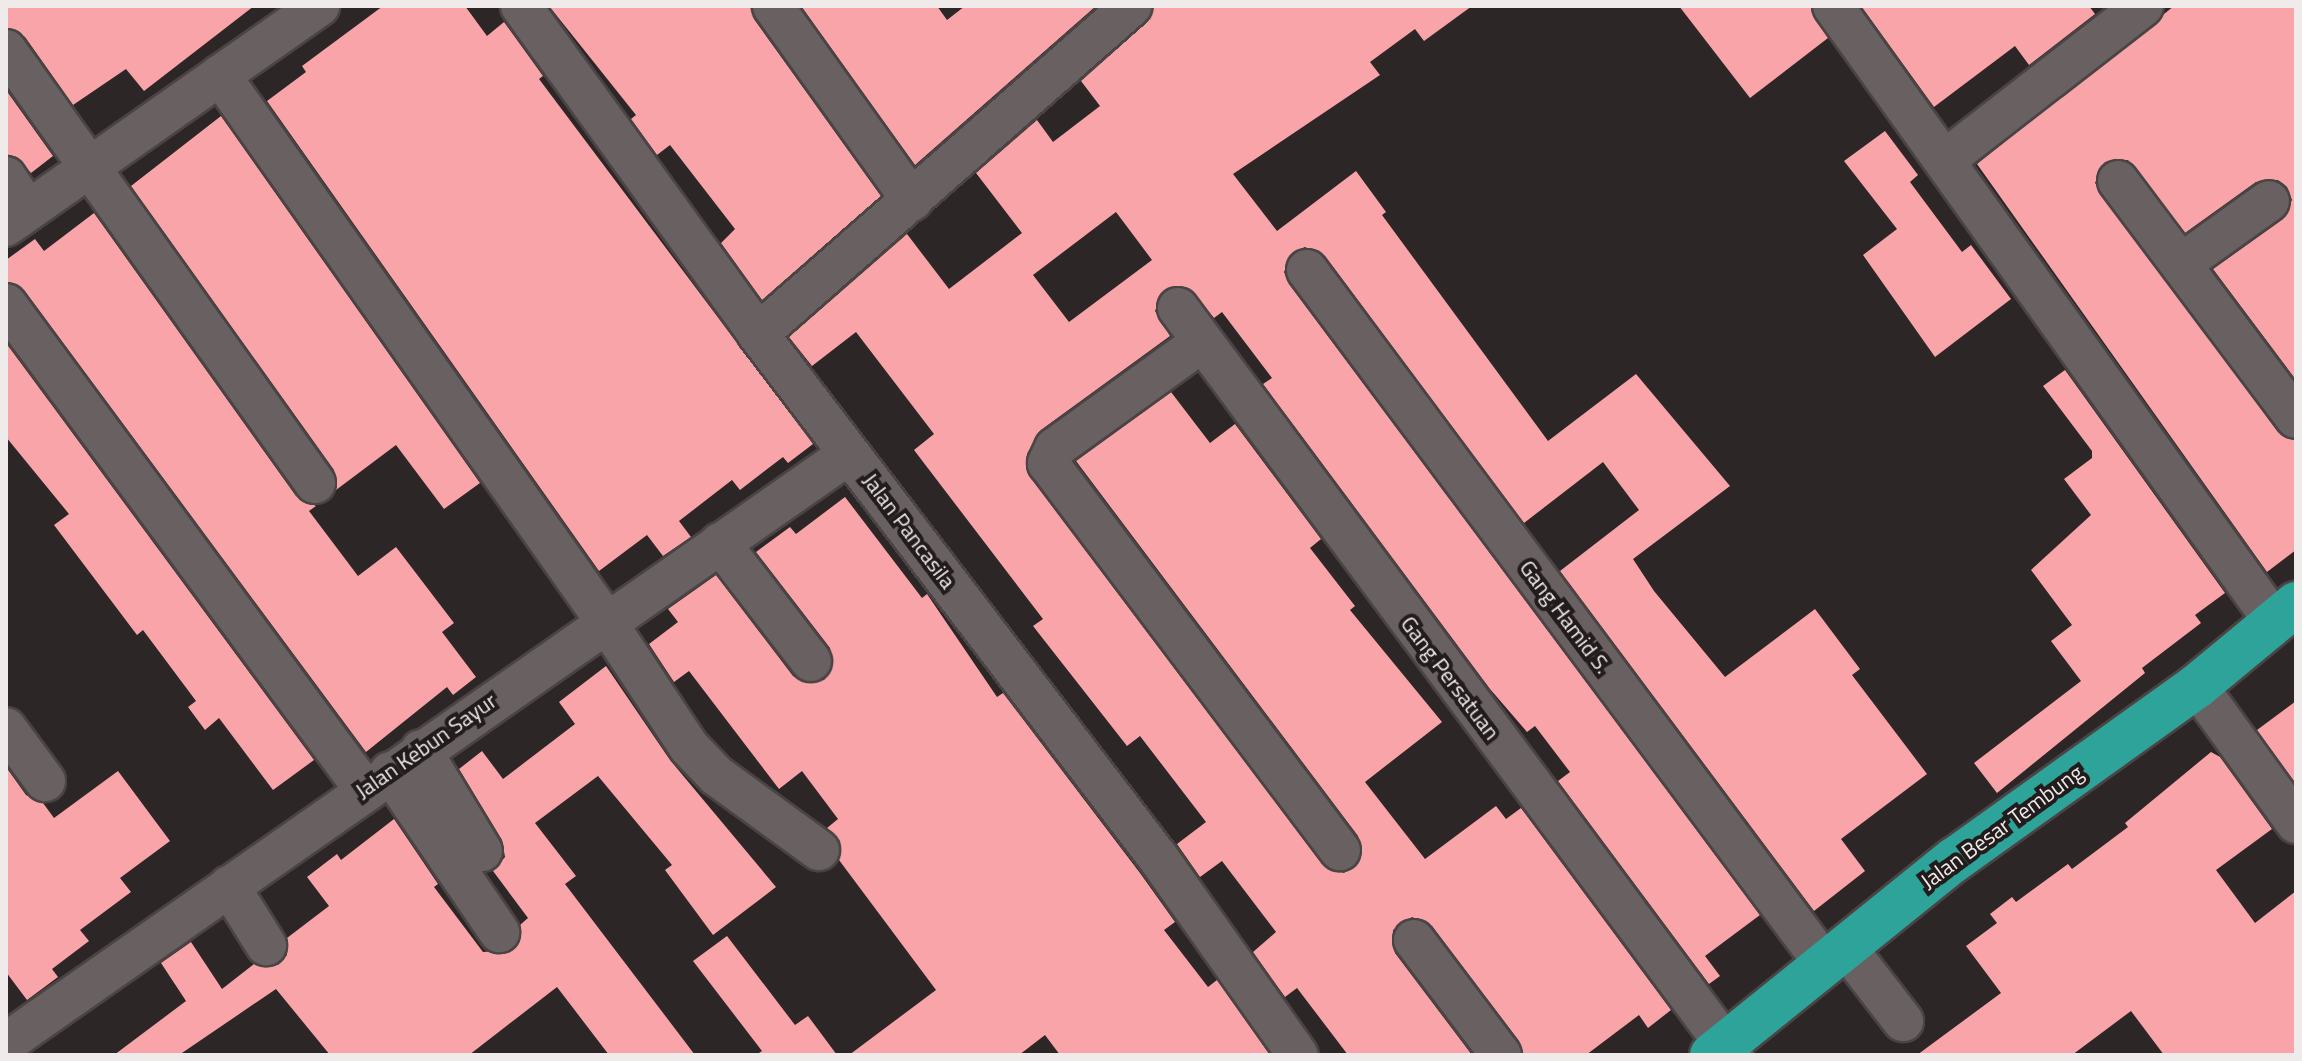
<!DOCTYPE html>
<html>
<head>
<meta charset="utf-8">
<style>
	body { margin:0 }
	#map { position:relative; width:2302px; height:1061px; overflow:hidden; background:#2d2626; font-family:"Titillium Web",sans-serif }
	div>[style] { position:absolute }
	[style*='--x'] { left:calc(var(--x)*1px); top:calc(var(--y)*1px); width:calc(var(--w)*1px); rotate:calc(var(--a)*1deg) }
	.building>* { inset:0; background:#f9a4a8 }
	.roads { filter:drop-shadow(2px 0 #4a4444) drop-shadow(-2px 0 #4a4444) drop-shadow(0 2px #4a4444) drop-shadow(0 -2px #4a4444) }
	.minor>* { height:40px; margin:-20px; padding:0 20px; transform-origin:20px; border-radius:20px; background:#696161 }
	.highway>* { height:44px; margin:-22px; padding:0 22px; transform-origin:22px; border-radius:22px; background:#2ea399 }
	span { translate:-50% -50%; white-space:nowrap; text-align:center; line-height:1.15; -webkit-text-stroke:8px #231c1c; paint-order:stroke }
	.street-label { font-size:22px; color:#f0ebeb }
	.frame { position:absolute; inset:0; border:8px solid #f0ebeb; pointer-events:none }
</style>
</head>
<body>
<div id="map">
	<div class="building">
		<i style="clip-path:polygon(6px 6px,254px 6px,144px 91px,126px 69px,73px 105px,25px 37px,6px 27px)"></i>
		<i style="clip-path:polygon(383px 6px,465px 6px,487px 36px,504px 22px,543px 76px,539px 79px,813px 444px,788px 463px,783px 457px,740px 490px,732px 480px,679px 521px,691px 537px,663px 556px,647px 535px,599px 571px,267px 101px,306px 72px,302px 66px)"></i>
		<i style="clip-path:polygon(549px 6px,750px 6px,754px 19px,881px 196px,762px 300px,721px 243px,735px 229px,670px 145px,657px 155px,631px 119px,636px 115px)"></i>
		<i style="clip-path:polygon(801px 6px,937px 6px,947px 20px,965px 6px,1096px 6px,915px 165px)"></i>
		<i style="clip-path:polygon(evenodd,1153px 6px,1472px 6px,1424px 41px,1415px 29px,1370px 62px,1380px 75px,1233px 174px,1277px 231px,1356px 171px,1386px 212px,1382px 215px,1548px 441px,1636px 374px,1730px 486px,1633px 559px,1654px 591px,1725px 677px,1815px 609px,1860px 669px,1852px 675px,1927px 774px,1841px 839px,1865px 871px,1814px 911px,1560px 571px,1639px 510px,1603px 462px,1524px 523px,1325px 256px,1305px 247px,1293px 252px,1284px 272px,1289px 284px,1760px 915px,1705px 956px,1720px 976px,1709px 984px,1558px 781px,1570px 772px,1535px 726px,1527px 732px,1490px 689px,1263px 384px,1272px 378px,1222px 312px,1214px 318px,1186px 287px,1164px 290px,1155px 311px,1170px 336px,1041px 430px,1027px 454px,1030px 477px,1322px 864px,1344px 873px,1361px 858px,1358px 836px,1076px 461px,1171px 392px,1210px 443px,1235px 424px,1321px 539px,1310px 548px,1355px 606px,1350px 610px,1442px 722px,1365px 782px,1425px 859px,1496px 806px,1506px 819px,1521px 808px,1671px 1010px,1648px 1028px,1639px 1015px,1586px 1055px,1524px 1055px,1519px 1041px,1432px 926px,1412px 917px,1393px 930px,1395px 953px,1472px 1055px,1348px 1055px,1297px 988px,1285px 997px,1253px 952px,1276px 932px,1222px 861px,1200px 877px,1177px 844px,1206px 822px,1140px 736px,1127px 746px,1033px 626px,1043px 619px,914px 450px,934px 434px,856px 332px,812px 366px,789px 337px,907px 234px,949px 289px,1022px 233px,976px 173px,1037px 120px,1053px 142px,1100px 106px,1081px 81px,1146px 23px,1153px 6px,1116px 212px,1152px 260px,1069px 322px,1033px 275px,1116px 212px)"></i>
		<i style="clip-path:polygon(1679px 6px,1810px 6px,1828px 38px,1750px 98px)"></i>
		<i style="clip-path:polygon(1861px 6px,2089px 6px,2095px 14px,2029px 65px,2015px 46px,1934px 107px)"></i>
		<i style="clip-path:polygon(2174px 6px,2296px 6px,2296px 380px,2213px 269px,2283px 219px,2292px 200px,2287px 187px,2278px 180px,2256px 182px,2185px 233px,2128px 160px,2105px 162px,2095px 183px,2278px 432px,2296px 441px,2296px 550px,2267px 572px,1977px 164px)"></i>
		<i style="clip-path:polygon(6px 90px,53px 156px,31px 173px,17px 157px,6px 154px)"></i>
		<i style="clip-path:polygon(221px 116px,480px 483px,444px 509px,396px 445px,336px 490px,334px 470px,131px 186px)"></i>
		<i style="clip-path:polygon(1885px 131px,1918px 175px,1910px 182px,1962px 252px,1971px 245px,2011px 299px,1935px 357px,1863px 255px,1897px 229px,1844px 161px)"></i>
		<i style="clip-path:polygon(94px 213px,296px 496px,316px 506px,309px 511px,358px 576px,396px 547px,454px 623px,442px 632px,476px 677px,453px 695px,447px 687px,366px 752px,24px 290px,6px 281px,6px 260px,35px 239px,44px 251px)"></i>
		<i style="clip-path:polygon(6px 343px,314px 760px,273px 790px,219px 718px,205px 730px,188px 707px,196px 701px,143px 630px,137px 635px,54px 525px,69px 514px,6px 437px)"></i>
		<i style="clip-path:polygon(2065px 370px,2225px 593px,2195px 615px,2201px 623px,2142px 668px,2145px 673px,1997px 793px,1974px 763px,2081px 681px,2051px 641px,2072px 625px,2031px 570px,2091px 515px,2064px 479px,2092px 458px,2092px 451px,2043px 386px)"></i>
		<i style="clip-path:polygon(845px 497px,922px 598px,927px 594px,997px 697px,1003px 693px,1140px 873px,1175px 922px,1164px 930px,1208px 987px,1217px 980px,1270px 1055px,1060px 1055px,1045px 1035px,1019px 1055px,849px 1055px,936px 990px,839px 860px,840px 841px,827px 828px,838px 819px,802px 771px,779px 789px,689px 671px,674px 682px,649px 644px,678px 622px,668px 609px,716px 575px,793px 676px,803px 682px,824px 680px,832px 669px,830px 648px,756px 552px,790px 527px,796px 534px)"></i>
		<i style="clip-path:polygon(606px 666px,670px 760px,776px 887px,713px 935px,665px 870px,672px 865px,598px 776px,535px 823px,576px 876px,565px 884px,695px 1055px,609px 1055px,557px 987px,469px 1055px,330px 1055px,276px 989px,179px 1055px,114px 1055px,186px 1001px,161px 963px,191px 942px,222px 989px,254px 964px,278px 965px,287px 955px,287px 938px,329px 906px,307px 877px,337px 854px,341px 860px,394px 819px,438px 884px,434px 887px,483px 952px,513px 950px,520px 941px,520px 925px,528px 918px,493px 871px,505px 857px,502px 840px,459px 769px,482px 751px,503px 779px,575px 724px,559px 702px)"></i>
		<i style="clip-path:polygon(2296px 701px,2296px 784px,2257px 730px)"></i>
		<i style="clip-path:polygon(2211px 752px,2220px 757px,2272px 829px,2216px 870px,2255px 923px,2296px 891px,2296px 1055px,2164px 1055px,2131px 1011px,2072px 1055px,1917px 1055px,2001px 993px,1966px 946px,1997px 923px,1990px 914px,2012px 897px,2016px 902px,2068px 864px,2072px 869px,2128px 827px,2125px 823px)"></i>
		<i style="clip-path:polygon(6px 767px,26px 795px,43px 803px,54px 818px,118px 771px,170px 841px,120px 878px,131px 892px,80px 930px,89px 941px,52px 969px,58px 977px,27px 1000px,6px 972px)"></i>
		<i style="clip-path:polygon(727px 936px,795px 1025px,808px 1016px,837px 1055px,756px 1055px,762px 1051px,693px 961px)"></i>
	</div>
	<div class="roads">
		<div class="minor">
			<i style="--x:521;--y:6;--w:405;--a:54.1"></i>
			<i style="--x:758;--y:334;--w:661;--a:52.63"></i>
			<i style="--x:1159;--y:859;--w:240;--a:54.7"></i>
			<i style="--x:773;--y:6;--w:239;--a:54.4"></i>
			<i style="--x:1833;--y:6;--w:755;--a:54.37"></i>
			<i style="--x:6;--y:50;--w:532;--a:54.49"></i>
			<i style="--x:220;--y:75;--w:667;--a:54.76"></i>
			<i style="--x:605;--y:620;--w:152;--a:56.5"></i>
			<i style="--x:689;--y:747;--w:40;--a:46"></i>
			<i style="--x:717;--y:776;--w:126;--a:36"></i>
			<i style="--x:1946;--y:159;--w:249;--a:-37.8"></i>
			<i style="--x:6;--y:177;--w:40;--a:57.1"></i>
			<i style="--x:2118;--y:181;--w:296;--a:53.1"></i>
			<i style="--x:6;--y:226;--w:383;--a:-35.1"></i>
			<i style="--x:2181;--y:264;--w:108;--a:-35.6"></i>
			<i style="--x:1307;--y:270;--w:865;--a:53.28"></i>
			<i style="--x:6;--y:304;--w:604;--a:53.55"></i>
			<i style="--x:1178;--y:308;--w:931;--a:53.39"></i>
			<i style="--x:758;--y:334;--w:497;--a:-41.3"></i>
			<i style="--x:1202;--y:342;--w:181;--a:144.2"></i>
			<i style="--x:1055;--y:448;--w:17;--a:115"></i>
			<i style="--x:1048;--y:463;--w:485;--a:53"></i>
			<i style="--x:720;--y:543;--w:149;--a:52.4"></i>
			<i style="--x:2197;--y:686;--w:169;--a:54.1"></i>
			<i style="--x:6;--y:728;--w:66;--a:53.7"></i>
			<i style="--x:421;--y:750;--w:118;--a:58.9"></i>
			<i style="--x:390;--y:772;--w:194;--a:55.7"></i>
			<i style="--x:229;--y:886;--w:70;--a:57.9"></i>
			<i style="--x:1414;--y:940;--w:144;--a:52.9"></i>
			<i style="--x:1845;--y:946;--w:95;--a:52.3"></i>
			<i style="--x:6;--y:1043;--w:1028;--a:-34.94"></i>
		</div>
		<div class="highway">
			<i style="--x:1712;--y:1055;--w:311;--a:-38.9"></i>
			<i style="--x:1954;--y:860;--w:299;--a:-35.6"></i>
			<i style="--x:2197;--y:686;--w:129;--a:-39.6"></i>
		</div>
	</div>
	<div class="street-label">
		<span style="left:909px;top:531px;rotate:53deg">Jalan Pancasila</span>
		<span style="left:1565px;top:617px;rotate:53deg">Gang Hamid S.</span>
		<span style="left:1450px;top:678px;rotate:53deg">Gang Persatuan</span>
		<span style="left:426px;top:746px;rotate:-35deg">Jalan Kebun Sayur</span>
		<span style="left:2002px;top:827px;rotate:-36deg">Jalan Besar Tembung</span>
	</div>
	<div class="frame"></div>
</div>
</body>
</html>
